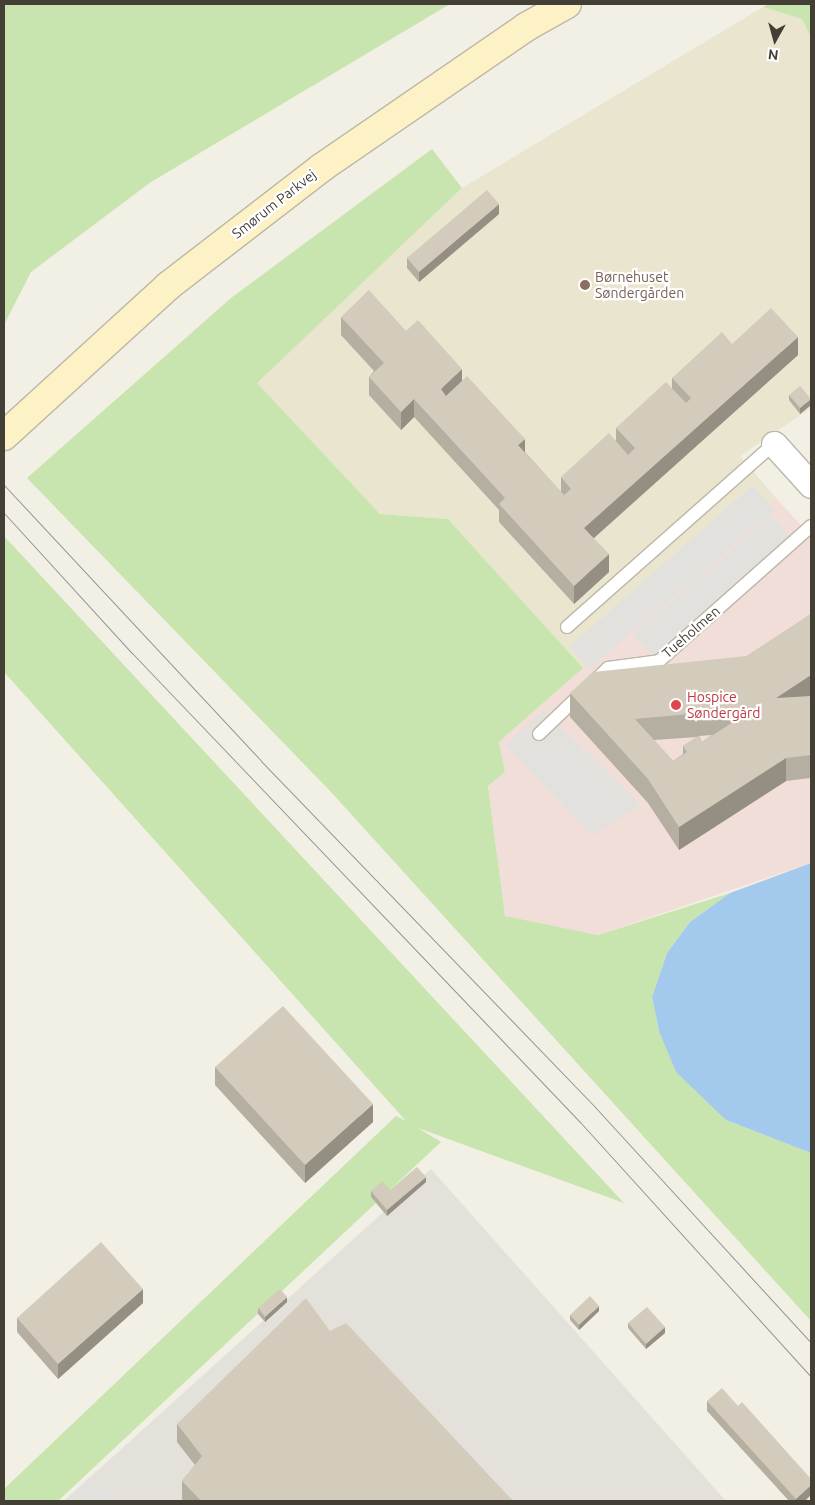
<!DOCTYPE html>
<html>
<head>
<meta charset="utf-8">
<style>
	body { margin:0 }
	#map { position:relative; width:815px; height:1505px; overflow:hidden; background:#f2efe5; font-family:Ubuntu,sans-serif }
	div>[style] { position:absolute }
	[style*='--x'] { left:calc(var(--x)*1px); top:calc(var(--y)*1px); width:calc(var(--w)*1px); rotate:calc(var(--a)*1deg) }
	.industrial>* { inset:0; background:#e4e0da }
	.education>* { inset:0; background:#eae5cf }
	.medical>* { inset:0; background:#f2ded9 }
	.green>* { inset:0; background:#c9e5af }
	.parking>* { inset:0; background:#e3e1dd }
	.water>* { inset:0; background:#a3caed }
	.roads { filter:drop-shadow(1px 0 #bdb7a8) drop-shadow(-1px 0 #bdb7a8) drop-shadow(0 1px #bdb7a8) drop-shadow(0 -1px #bdb7a8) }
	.lane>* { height:12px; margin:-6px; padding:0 6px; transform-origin:6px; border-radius:6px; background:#fff }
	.street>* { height:25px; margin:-12.5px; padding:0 12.5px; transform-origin:12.5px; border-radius:12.5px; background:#fff }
	.secondary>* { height:28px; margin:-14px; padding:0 14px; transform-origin:14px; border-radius:14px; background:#fcf2c5 }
	.tram>* { height:1px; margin:-0.5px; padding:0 0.5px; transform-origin:0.5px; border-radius:0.5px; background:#949494 }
	.wall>* { inset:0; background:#b5afa1 }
	.shaded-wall>* { inset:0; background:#948e83 }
	.building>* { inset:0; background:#d3cbbb }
	.dots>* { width:14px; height:14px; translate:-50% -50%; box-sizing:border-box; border:2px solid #fff; border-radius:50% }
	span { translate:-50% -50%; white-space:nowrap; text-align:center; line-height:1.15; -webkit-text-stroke:4.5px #fff; paint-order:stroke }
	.street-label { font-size:14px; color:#443f35 }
	.education-label { font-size:14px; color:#785e54 }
	.left { translate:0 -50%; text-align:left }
	.health-label { font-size:14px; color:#be3a42 }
	.frame { position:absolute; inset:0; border:5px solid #443f35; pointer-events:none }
	.north { position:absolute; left:750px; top:15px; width:50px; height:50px; -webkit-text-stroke:4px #fff; paint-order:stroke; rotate:187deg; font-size:14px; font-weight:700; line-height:20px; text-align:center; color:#443f35 }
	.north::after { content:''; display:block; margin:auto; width:18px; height:22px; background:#443f35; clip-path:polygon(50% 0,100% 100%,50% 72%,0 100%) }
</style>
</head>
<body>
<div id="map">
	<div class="industrial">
		<i style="clip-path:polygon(431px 1169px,726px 1501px,64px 1501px)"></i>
	</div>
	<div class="education">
		<i style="clip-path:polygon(763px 7px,802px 19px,811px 38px,811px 408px,740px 456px,776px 498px,583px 668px,448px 519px,380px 514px,256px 383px,462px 188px)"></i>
	</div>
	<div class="medical">
		<i style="clip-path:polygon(776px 498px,811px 536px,811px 863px,598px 935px,505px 916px,488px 786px,505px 772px,499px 742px)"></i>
	</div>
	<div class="green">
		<i style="clip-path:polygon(4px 4px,450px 4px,151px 182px,31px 272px,4px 325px)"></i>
		<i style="clip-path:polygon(768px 4px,811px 4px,811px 38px,802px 19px,763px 7px)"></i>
		<i style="clip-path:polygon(432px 149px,462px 188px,257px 383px,380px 514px,448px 519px,583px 668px,499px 742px,505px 772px,488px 786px,505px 916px,598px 935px,730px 893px,690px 922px,667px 953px,652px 997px,659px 1031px,726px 1120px,811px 1153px,811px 1321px,331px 792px,27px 478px,231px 298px)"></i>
		<i style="clip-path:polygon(4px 536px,624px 1203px,418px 1128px,441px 1142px,58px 1501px,4px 1501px,4px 1489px,396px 1116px,406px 1121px,4px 672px)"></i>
	</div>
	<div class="parking">
		<i style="clip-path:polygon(753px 485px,775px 511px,589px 669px,569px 647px)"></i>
		<i style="clip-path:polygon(772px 516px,791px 538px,652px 656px,633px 634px)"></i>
		<i style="clip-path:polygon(544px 710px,641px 805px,592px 836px,505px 745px)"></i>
		<i style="clip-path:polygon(90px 1477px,125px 1501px,64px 1501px)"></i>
	</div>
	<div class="water">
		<i style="clip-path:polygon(811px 863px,811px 1153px,726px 1120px,676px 1072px,659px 1031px,652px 997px,667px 953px,690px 922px,730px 893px)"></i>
	</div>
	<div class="roads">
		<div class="lane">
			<i style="--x:567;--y:627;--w:276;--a:-41.5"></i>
			<i style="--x:539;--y:734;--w:95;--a:-43.7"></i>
			<i style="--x:608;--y:668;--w:51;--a:-7.8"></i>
			<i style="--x:659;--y:661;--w:203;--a:-41.6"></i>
		</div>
		<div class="street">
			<i style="--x:774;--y:444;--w:55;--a:47.9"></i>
		</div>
		<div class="secondary">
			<i style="--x:4;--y:436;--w:222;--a:-42.4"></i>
			<i style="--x:168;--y:286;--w:193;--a:-37.6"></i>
			<i style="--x:321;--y:168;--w:249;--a:-34.5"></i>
			<i style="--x:526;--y:27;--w:47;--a:-29.3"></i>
		</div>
	</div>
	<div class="tram">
		<i style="--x:4;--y:485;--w:377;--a:47"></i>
		<i style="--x:261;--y:761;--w:481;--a:46"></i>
		<i style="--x:595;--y:1107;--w:320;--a:47.5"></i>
		<i style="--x:4;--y:513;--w:190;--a:47.6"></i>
		<i style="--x:132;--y:653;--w:649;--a:46.31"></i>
		<i style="--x:580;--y:1122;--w:344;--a:47.8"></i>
	</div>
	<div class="wall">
		<i style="clip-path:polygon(499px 214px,419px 282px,407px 268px,407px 258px)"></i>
		<i style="clip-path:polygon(341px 317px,406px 331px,462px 381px,525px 452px,561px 492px,561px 477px,616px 442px,616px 428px,672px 388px,672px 378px,732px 344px,798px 355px,593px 538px,609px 572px,574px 604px,499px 522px,499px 510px,414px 417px,401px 430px,369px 395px,369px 377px,374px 371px,341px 335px)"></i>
		<i style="clip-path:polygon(789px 395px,811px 405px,800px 414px,789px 400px)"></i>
		<i style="clip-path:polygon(evenodd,811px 614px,811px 778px,786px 781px,679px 850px,648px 803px,570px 717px,570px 693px,747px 656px,811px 614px,712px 735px,702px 742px,699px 736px,712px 735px,811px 614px,697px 737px,683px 746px,683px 754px,673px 761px,654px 740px,697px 737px)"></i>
		<i style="clip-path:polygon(215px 1067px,373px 1122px,305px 1183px,215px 1085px)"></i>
		<i style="clip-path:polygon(426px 1182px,387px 1216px,371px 1197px,371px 1191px,390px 1190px)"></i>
		<i style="clip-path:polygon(287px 1302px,265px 1322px,258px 1314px,258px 1308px)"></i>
		<i style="clip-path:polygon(143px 1303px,58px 1379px,17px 1332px,17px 1318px)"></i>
		<i style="clip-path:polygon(599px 1311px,579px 1330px,570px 1320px,570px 1315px)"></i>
		<i style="clip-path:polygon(628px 1323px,665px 1333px,646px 1349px,628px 1328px)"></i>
		<i style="clip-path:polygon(330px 1331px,513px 1501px,184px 1501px,182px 1499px,182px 1481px,195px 1465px,177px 1442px,177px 1424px)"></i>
		<i style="clip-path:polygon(707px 1401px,738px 1406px,805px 1501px,789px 1501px,707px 1411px)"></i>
	</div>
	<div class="shaded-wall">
		<i style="clip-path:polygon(499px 204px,499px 214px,419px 282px,419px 272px)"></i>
		<i style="clip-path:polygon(798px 337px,798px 355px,584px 547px,584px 528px)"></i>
		<i style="clip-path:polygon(462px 369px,462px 387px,441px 407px,441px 389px)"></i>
		<i style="clip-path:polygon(414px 399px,414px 417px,401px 430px,401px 412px)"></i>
		<i style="clip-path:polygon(811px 399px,811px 405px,800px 414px,800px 408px)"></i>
		<i style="clip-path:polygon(525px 439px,525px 457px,518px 445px)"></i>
		<i style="clip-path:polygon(609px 554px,609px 572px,574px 604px,574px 586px)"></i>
		<i style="clip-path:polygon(811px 675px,811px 698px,776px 698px)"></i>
		<i style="clip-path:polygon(786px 758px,786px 781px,679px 850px,679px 827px)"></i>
		<i style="clip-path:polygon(373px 1104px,373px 1122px,305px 1183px,305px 1165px)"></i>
		<i style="clip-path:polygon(426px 1177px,426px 1182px,387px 1216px,387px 1210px)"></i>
		<i style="clip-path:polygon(143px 1289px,143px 1303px,58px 1379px,58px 1364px)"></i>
		<i style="clip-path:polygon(287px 1297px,287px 1302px,265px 1322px,265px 1317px)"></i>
		<i style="clip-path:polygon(599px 1306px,599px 1311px,579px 1330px,579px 1325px)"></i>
		<i style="clip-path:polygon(665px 1327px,665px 1333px,646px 1349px,646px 1344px)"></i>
		<i style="clip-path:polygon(811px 1485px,811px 1495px,805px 1501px,796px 1501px,796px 1499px)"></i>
	</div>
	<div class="building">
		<i style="clip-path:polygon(487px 190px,499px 204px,419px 272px,407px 258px)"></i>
		<i style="clip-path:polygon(369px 290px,406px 331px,418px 320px,462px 369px,441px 389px,446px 396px,467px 376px,525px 439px,518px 445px,564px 495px,571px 489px,561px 477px,609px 433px,628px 455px,635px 448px,616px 428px,666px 382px,686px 403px,691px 398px,672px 378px,722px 332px,732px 344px,771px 308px,798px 337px,584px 528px,609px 554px,574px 586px,499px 504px,505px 498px,414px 399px,401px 412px,369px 377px,384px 363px,341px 317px)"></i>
		<i style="clip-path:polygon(800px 386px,811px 399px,800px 408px,789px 395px)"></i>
		<i style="clip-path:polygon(evenodd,811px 614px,811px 675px,776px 698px,811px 696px,811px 755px,786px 758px,679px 827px,648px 779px,570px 693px,593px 672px,747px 656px,811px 614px,755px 708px,702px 742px,698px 736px,683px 746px,687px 752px,673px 761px,635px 719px,755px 708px)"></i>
		<i style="clip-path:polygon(283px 1006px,373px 1104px,305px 1165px,215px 1067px)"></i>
		<i style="clip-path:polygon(417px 1167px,426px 1177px,387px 1210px,371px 1191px,382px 1181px,390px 1190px)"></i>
		<i style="clip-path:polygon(101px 1242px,143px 1289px,58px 1364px,17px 1318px)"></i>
		<i style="clip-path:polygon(280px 1289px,287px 1297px,265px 1317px,258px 1308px)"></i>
		<i style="clip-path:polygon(590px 1296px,599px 1306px,579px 1325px,570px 1315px)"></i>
		<i style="clip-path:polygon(306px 1298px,330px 1331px,346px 1323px,513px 1501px,201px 1501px,182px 1481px,202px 1456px,177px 1424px)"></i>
		<i style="clip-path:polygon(647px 1307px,665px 1327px,646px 1344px,628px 1323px)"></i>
		<i style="clip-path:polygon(722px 1388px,738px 1406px,742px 1402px,811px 1479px,811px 1485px,796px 1499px,707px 1401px)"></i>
	</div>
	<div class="dots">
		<i style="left:585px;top:285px;background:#8d6e63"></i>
		<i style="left:676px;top:705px;background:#e0444e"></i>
	</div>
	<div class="street-label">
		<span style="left:274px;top:204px;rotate:-38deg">Smørum Parkvej</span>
		<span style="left:691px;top:632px;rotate:-41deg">Tueholmen</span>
	</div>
	<div class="education-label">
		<span class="left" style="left:595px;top:285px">Børnehuset<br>Søndergården</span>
	</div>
	<div class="health-label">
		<span class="left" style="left:687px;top:705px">Hospice<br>Søndergård</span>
	</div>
	<div class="frame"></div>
	<div class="north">N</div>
</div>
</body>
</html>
